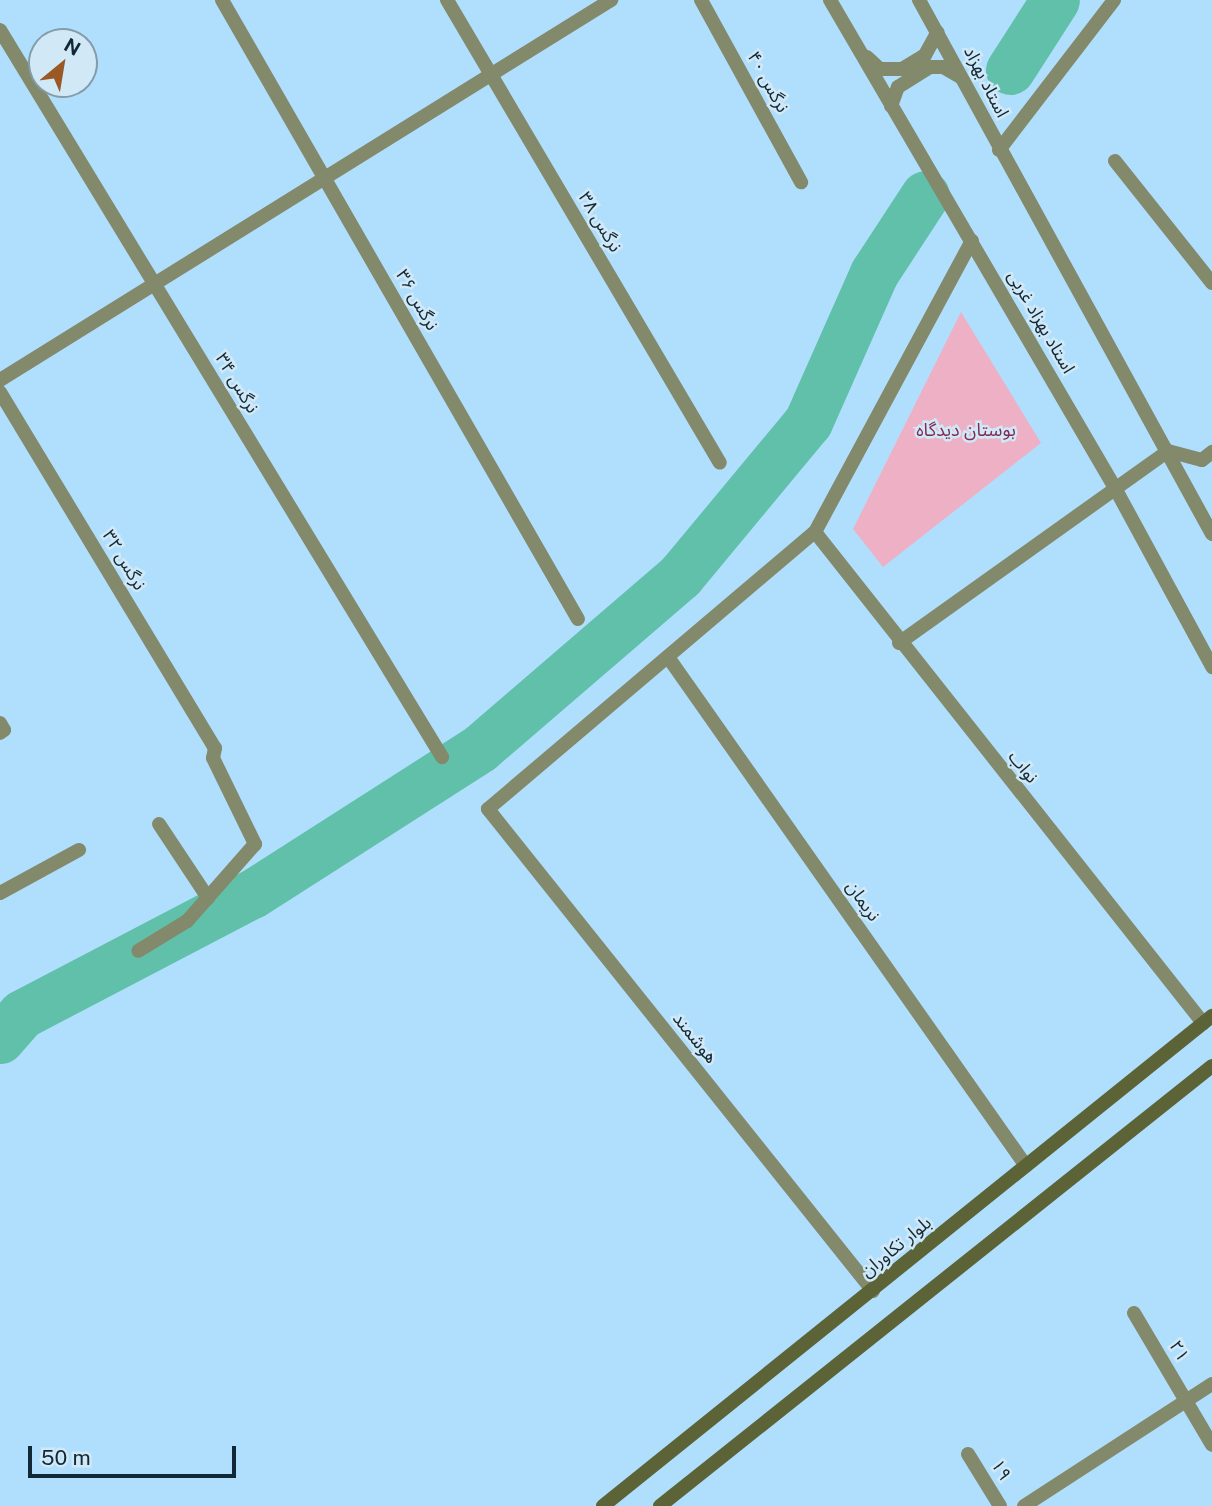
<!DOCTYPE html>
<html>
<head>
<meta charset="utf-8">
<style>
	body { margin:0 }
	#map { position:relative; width:1212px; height:1506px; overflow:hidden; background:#b0dffd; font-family:"Public Sans","Noto Sans Arabic",sans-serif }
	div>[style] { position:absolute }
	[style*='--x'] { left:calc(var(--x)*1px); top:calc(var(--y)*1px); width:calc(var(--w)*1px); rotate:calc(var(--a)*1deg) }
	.green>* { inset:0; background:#edb0c5 }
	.river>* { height:49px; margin:-24.5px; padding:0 24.5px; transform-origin:24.5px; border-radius:24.5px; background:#61c0aa }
	.minor>* { height:14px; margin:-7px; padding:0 7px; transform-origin:7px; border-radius:7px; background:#83896b }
	.tertiary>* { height:14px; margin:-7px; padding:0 7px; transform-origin:7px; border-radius:7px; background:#83896b }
	.secondary>* { height:14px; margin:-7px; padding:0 7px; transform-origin:7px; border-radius:7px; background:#5c6336 }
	span { translate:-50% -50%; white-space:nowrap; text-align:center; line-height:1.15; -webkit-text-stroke:5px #d1e8f7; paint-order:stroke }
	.street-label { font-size:18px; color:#112937 }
	.park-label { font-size:18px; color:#822a52 }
	.north { position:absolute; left:28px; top:28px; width:70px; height:70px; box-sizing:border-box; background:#d1e8f7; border:2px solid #849caa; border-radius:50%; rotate:30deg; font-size:19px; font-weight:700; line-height:28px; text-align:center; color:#112937 }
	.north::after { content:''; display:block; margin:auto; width:24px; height:32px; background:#9a5924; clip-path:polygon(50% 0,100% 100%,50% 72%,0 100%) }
	.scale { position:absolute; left:28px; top:1446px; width:208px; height:32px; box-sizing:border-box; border:4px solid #112937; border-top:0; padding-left:9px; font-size:21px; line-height:24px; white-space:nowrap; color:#112937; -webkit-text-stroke:5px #d1e8f7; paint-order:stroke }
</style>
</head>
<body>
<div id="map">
	<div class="green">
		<i style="clip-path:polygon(961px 312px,1041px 443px,883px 567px,853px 529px)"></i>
	</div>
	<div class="river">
		<i style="--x:1010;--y:70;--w:83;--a:-57.3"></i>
		<i style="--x:0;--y:1039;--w:33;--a:-49"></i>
		<i style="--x:22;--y:1014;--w:259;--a:-27.6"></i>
		<i style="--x:252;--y:894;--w:271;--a:-32.6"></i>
		<i style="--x:480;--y:748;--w:264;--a:-40.7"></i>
		<i style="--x:680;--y:576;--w:200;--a:-50.3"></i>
		<i style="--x:808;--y:422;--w:163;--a:-66.1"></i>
		<i style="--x:874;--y:273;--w:93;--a:-56.8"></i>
	</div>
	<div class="minor">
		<i style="--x:222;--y:0;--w:714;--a:60.1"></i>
		<i style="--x:447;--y:0;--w:537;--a:59.48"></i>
		<i style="--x:701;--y:0;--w:208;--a:61.2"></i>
		<i style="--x:0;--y:30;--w:851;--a:58.7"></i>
		<i style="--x:999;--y:150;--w:189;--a:-52.5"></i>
		<i style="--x:1115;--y:161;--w:156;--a:51.5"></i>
		<i style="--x:0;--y:380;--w:720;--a:-31.88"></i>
		<i style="--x:0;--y:392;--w:416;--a:58.9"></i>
		<i style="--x:215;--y:748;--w:10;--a:101"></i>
		<i style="--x:213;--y:758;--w:96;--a:64"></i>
		<i style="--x:255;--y:844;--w:103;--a:131.4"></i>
		<i style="--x:187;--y:921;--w:57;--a:148.5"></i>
		<i style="--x:815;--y:532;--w:626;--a:51.68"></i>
		<i style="--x:899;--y:643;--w:330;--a:-35.5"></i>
		<i style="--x:1168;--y:451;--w:35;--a:15"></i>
		<i style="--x:1202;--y:460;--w:13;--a:-39"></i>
		<i style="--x:668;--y:657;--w:622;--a:54.88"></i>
		<i style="--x:159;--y:824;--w:89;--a:56.5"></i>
		<i style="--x:0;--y:893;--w:90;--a:-28.6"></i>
		<i style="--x:873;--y:1291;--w:617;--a:-128.62"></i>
		<i style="--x:488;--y:809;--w:429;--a:-40.3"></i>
		<i style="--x:815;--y:532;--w:331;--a:-61.7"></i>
		<i style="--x:1134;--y:1313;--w:153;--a:59.4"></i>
		<i style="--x:968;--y:1454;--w:61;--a:58.4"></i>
		<i style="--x:1024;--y:1506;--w:224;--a:-33"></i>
	</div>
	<div class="tertiary">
		<i style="--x:830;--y:0;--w:565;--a:59.71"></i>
		<i style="--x:1115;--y:488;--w:204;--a:61.5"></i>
		<i style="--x:919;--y:0;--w:609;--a:61.25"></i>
		<i style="--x:867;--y:57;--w:18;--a:43"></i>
		<i style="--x:880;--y:69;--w:22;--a:0"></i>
		<i style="--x:902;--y:69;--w:27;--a:-31"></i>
		<i style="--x:925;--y:55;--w:26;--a:-61"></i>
		<i style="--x:891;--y:106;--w:20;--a:-70"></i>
		<i style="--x:898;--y:87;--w:38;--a:-32"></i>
		<i style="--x:930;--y:67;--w:13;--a:0"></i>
		<i style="--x:943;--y:67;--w:20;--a:30"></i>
		<i style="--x:0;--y:723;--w:8;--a:60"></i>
		<i style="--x:4;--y:730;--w:5;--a:143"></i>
	</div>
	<div class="secondary">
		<i style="--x:603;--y:1506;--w:782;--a:-38.82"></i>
		<i style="--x:660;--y:1506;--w:706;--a:-38.56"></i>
	</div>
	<div class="street-label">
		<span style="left:768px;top:82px;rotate:61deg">نرگس ۴۰</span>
		<span style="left:986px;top:82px;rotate:63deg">استاد بهزاد</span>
		<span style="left:600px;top:222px;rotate:59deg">نرگس ۳۸</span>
		<span style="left:417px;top:300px;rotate:60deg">نرگس ۳۶</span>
		<span style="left:1041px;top:322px;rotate:60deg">استاد بهزاد غربی</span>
		<span style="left:237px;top:383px;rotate:59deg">نرگس ۳۴</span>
		<span style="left:124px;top:560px;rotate:59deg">نرگس ۳۲</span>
		<span style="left:1023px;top:767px;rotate:51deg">نواب</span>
		<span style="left:863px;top:901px;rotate:55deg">نریمان</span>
		<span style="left:695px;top:1038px;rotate:51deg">هوشمند</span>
		<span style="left:896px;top:1247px;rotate:-39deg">بلوار تکاوران</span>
		<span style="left:1179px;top:1351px;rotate:59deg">۲۱</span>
		<span style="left:1001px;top:1470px;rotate:59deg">۱۹</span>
	</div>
	<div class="park-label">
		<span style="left:966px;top:430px">بوستان دیدگاه</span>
	</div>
	<div class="north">N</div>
	<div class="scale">50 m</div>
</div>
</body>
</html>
